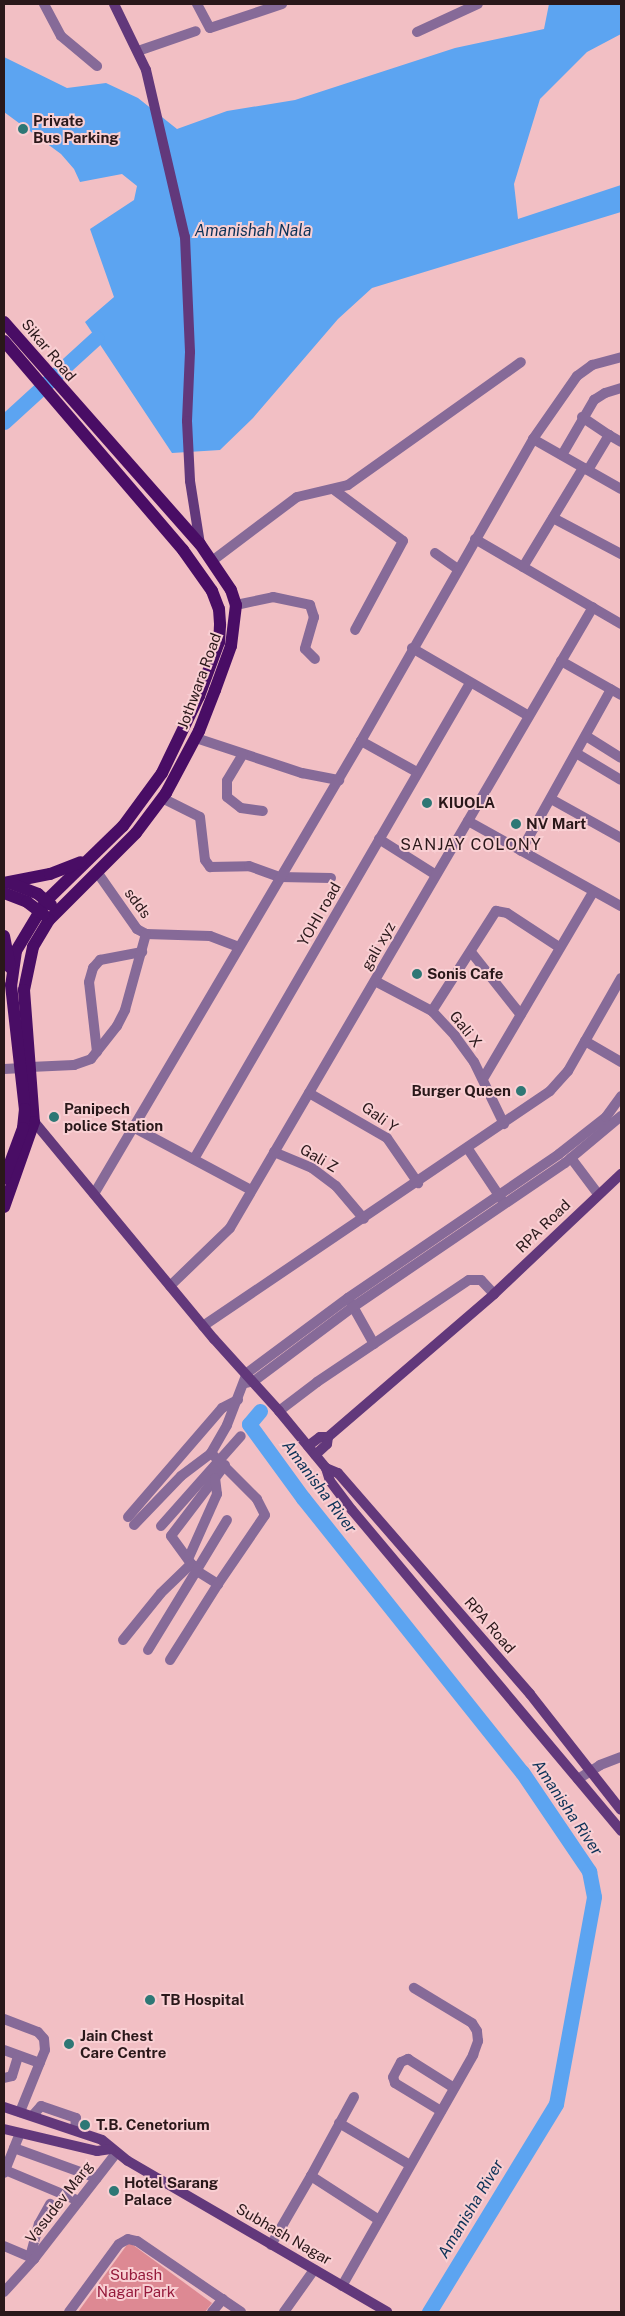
<!DOCTYPE html>
<html>
<head>
<meta charset="utf-8">
<style>
	body { margin:0 }
	#map { position:relative; width:625px; height:2316px; overflow:hidden; background:#f2bfc4; font-family:"Public Sans",sans-serif }
	div>[style] { position:absolute }
	[style*='--x'] { left:calc(var(--x)*1px); top:calc(var(--y)*1px); width:calc(var(--w)*1px); rotate:calc(var(--a)*1deg) }
	.green>* { inset:0; background:#dd8993 }
	.water>* { inset:0; background:#5ca4f1 }
	.river>* { height:15px; margin:-7.5px; padding:0 7.5px; transform-origin:7.5px; border-radius:7.5px; background:#5ca4f1 }
	.street>* { height:10px; margin:-5px; padding:0 5px; transform-origin:5px; border-radius:5px; background:#866a98 }
	.secondary>* { height:10px; margin:-5px; padding:0 5px; transform-origin:5px; border-radius:5px; background:#62387b }
	.primary>* { height:12px; margin:-6px; padding:0 6px; transform-origin:6px; border-radius:6px; background:#490d65 }
	.dots>* { width:14px; height:14px; translate:-50% -50%; box-sizing:border-box; border:2px solid #f9cfd3; border-radius:50% }
	span { translate:-50% -50%; white-space:nowrap; text-align:center; line-height:1.15; -webkit-text-stroke:4px #f9cfd3; paint-order:stroke }
	.poi-label { font-size:15px; color:#2a181a; font-weight:700 }
	.left { translate:0 -50%; text-align:left }
	.right { translate:-100% -50%; text-align:right }
	.street-label { font-size:15px; color:#2a181a }
	.park-label { font-size:15px; color:#961a3c }
	.water-label { font-size:16px; color:#0c3257; font-style:italic }
	.neighbourhood-label { font-size:16px; color:#2a181a; letter-spacing:1px }
	.frame { position:absolute; inset:0; border:5px solid #2a181a; pointer-events:none }
</style>
</head>
<body>
<div id="map">
	<div class="green">
		<i style="clip-path:polygon(129px 2242px,212px 2303px,205px 2312px,78px 2312px)"></i>
	</div>
	<div class="water">
		<i style="clip-path:polygon(549px 4px,621px 4px,621px 34px,587px 52px,540px 99px,514px 184px,518px 219px,621px 185px,621px 212px,372px 288px,338px 319px,253px 418px,220px 450px,172px 453px,85px 322px,114px 297px,90px 229px,134px 200px,137px 186px,122px 174px,80px 182px,74px 169px,61px 154px,4px 112px,4px 57px,67px 88px,106px 83px,138px 98px,177px 129px,227px 111px,295px 100px,455px 48px,544px 29px)"></i>
	</div>
	<div class="river">
		<i style="--x:4;--y:422;--w:125;--a:-42.4"></i>
		<i style="--x:260;--y:1411;--w:17;--a:130"></i>
		<i style="--x:249;--y:1424;--w:92;--a:53.9"></i>
		<i style="--x:303;--y:1498;--w:351;--a:51.4"></i>
		<i style="--x:522;--y:1772;--w:120;--a:55.9"></i>
		<i style="--x:589;--y:1871;--w:26;--a:79"></i>
		<i style="--x:594;--y:1897;--w:210;--a:100.4"></i>
		<i style="--x:556;--y:2104;--w:244;--a:121.4"></i>
	</div>
	<div class="street">
		<i style="--x:44;--y:4;--w:36;--a:62"></i>
		<i style="--x:61;--y:36;--w:47;--a:39.8"></i>
		<i style="--x:197;--y:4;--w:27;--a:62"></i>
		<i style="--x:210;--y:28;--w:76;--a:-18.4"></i>
		<i style="--x:417;--y:32;--w:67;--a:-24.7"></i>
		<i style="--x:138;--y:51;--w:61;--a:-19"></i>
		<i style="--x:582;--y:417;--w:32;--a:34"></i>
		<i style="--x:533;--y:439;--w:101;--a:29.6"></i>
		<i style="--x:562;--y:455;--w:64;--a:-59.8"></i>
		<i style="--x:594;--y:400;--w:13;--a:-32"></i>
		<i style="--x:605;--y:393;--w:17;--a:-17"></i>
		<i style="--x:588;--y:470;--w:41;--a:-59"></i>
		<i style="--x:609;--y:435;--w:14;--a:30"></i>
		<i style="--x:333;--y:489;--w:87;--a:36.6"></i>
		<i style="--x:403;--y:541;--w:101;--a:118.3"></i>
		<i style="--x:553;--y:518;--w:77;--a:27.9"></i>
		<i style="--x:475;--y:539;--w:169;--a:30.2"></i>
		<i style="--x:435;--y:553;--w:28;--a:35"></i>
		<i style="--x:212;--y:561;--w:106;--a:-37"></i>
		<i style="--x:297;--y:497;--w:52;--a:-13.2"></i>
		<i style="--x:348;--y:485;--w:212;--a:-35.4"></i>
		<i style="--x:523;--y:567;--w:116;--a:-58.8"></i>
		<i style="--x:236;--y:605;--w:38;--a:-12"></i>
		<i style="--x:273;--y:597;--w:38;--a:12"></i>
		<i style="--x:310;--y:605;--w:13;--a:72"></i>
		<i style="--x:314;--y:617;--w:33;--a:106"></i>
		<i style="--x:305;--y:649;--w:14;--a:45"></i>
		<i style="--x:412;--y:648;--w:135;--a:30.2"></i>
		<i style="--x:561;--y:661;--w:69;--a:29.5"></i>
		<i style="--x:586;--y:736;--w:41;--a:32.2"></i>
		<i style="--x:196;--y:738;--w:112;--a:18.3"></i>
		<i style="--x:302;--y:773;--w:38;--a:11"></i>
		<i style="--x:361;--y:741;--w:64;--a:29"></i>
		<i style="--x:576;--y:753;--w:52;--a:31"></i>
		<i style="--x:243;--y:754;--w:31;--a:121"></i>
		<i style="--x:227;--y:781;--w:16;--a:90"></i>
		<i style="--x:227;--y:797;--w:18;--a:38"></i>
		<i style="--x:241;--y:808;--w:22;--a:8"></i>
		<i style="--x:162;--y:798;--w:42;--a:26.6"></i>
		<i style="--x:200;--y:817;--w:43;--a:83.4"></i>
		<i style="--x:205;--y:860;--w:9;--a:54"></i>
		<i style="--x:210;--y:867;--w:39;--a:-1"></i>
		<i style="--x:249;--y:866;--w:33;--a:20"></i>
		<i style="--x:280;--y:877;--w:51;--a:1.1"></i>
		<i style="--x:551;--y:799;--w:80;--a:29.1"></i>
		<i style="--x:468;--y:821;--w:175;--a:29.1"></i>
		<i style="--x:379;--y:839;--w:67;--a:32.3"></i>
		<i style="--x:521;--y:851;--w:185;--a:-60.9"></i>
		<i style="--x:97;--y:872;--w:70;--a:54.9"></i>
		<i style="--x:137;--y:929;--w:10;--a:29"></i>
		<i style="--x:146;--y:934;--w:64;--a:1.8"></i>
		<i style="--x:210;--y:936;--w:30;--a:21"></i>
		<i style="--x:471;--y:952;--w:80;--a:51.6"></i>
		<i style="--x:375;--y:981;--w:64;--a:27.8"></i>
		<i style="--x:432;--y:1011;--w:34;--a:47"></i>
		<i style="--x:455;--y:1036;--w:32;--a:54"></i>
		<i style="--x:474;--y:1062;--w:69;--a:64.2"></i>
		<i style="--x:432;--y:1011;--w:119;--a:-57.4"></i>
		<i style="--x:496;--y:911;--w:11;--a:10"></i>
		<i style="--x:507;--y:913;--w:62;--a:33.2"></i>
		<i style="--x:585;--y:1041;--w:42;--a:30.3"></i>
		<i style="--x:97;--y:1052;--w:70;--a:-96.5"></i>
		<i style="--x:89;--y:982;--w:15;--a:-74"></i>
		<i style="--x:93;--y:968;--w:11;--a:-49"></i>
		<i style="--x:100;--y:960;--w:43;--a:-10.8"></i>
		<i style="--x:30;--y:1067;--w:44;--a:-2.6"></i>
		<i style="--x:74;--y:1065;--w:18;--a:-19"></i>
		<i style="--x:91;--y:1059;--w:42;--a:-51.8"></i>
		<i style="--x:117;--y:1026;--w:18;--a:-63"></i>
		<i style="--x:125;--y:1010;--w:79;--a:-74.6"></i>
		<i style="--x:4;--y:1069;--w:19;--a:-3"></i>
		<i style="--x:483;--y:1079;--w:217;--a:-59.5"></i>
		<i style="--x:309;--y:1093;--w:90;--a:30"></i>
		<i style="--x:387;--y:1138;--w:55;--a:55.4"></i>
		<i style="--x:133;--y:1127;--w:134;--a:28.1"></i>
		<i style="--x:468;--y:1149;--w:61;--a:56.3"></i>
		<i style="--x:274;--y:1152;--w:41;--a:22.8"></i>
		<i style="--x:312;--y:1168;--w:30;--a:37"></i>
		<i style="--x:336;--y:1186;--w:43;--a:49.7"></i>
		<i style="--x:571;--y:1158;--w:45;--a:53.1"></i>
		<i style="--x:194;--y:1159;--w:550;--a:-59.89"></i>
		<i style="--x:94;--y:1194;--w:526;--a:-59.48"></i>
		<i style="--x:361;--y:741;--w:348;--a:-60.3"></i>
		<i style="--x:533;--y:439;--w:77;--a:-55.1"></i>
		<i style="--x:577;--y:376;--w:19;--a:-36"></i>
		<i style="--x:592;--y:365;--w:30;--a:-15"></i>
		<i style="--x:170;--y:1286;--w:83;--a:-44"></i>
		<i style="--x:230;--y:1228;--w:719;--a:-59.69"></i>
		<i style="--x:351;--y:1303;--w:47;--a:60.7"></i>
		<i style="--x:203;--y:1326;--w:419;--a:-34.1"></i>
		<i style="--x:550;--y:1091;--w:27;--a:-48"></i>
		<i style="--x:568;--y:1071;--w:107;--a:-60.3"></i>
		<i style="--x:246;--y:1383;--w:8;--a:-14"></i>
		<i style="--x:254;--y:1381;--w:124;--a:-36.8"></i>
		<i style="--x:353;--y:1307;--w:256;--a:-34.2"></i>
		<i style="--x:565;--y:1163;--w:73;--a:-40"></i>
		<i style="--x:279;--y:1411;--w:48;--a:-37.3"></i>
		<i style="--x:317;--y:1382;--w:183;--a:-33.9"></i>
		<i style="--x:469;--y:1280;--w:12;--a:0"></i>
		<i style="--x:481;--y:1280;--w:19;--a:47"></i>
		<i style="--x:225;--y:1465;--w:89;--a:127.3"></i>
		<i style="--x:171;--y:1536;--w:34;--a:54"></i>
		<i style="--x:191;--y:1564;--w:8;--a:30"></i>
		<i style="--x:198;--y:1568;--w:56;--a:-58.9"></i>
		<i style="--x:128;--y:1517;--w:144;--a:-49.2"></i>
		<i style="--x:222;--y:1408;--w:18;--a:-27"></i>
		<i style="--x:134;--y:1525;--w:68;--a:-46.2"></i>
		<i style="--x:181;--y:1476;--w:38;--a:-37"></i>
		<i style="--x:211;--y:1453;--w:32;--a:-60"></i>
		<i style="--x:227;--y:1425;--w:56;--a:-69"></i>
		<i style="--x:247;--y:1373;--w:126;--a:-36.6"></i>
		<i style="--x:348;--y:1298;--w:255;--a:-34.3"></i>
		<i style="--x:559;--y:1154;--w:60;--a:-38.2"></i>
		<i style="--x:606;--y:1117;--w:26;--a:-54"></i>
		<i style="--x:161;--y:1526;--w:120;--a:-48.4"></i>
		<i style="--x:189;--y:1557;--w:69;--a:-66"></i>
		<i style="--x:217;--y:1494;--w:16;--a:-97"></i>
		<i style="--x:197;--y:1571;--w:25;--a:32"></i>
		<i style="--x:218;--y:1584;--w:83;--a:-55.7"></i>
		<i style="--x:265;--y:1515;--w:18;--a:-117"></i>
		<i style="--x:257;--y:1499;--w:65;--a:-135"></i>
		<i style="--x:123;--y:1640;--w:60;--a:-51"></i>
		<i style="--x:161;--y:1593;--w:42;--a:-44"></i>
		<i style="--x:148;--y:1650;--w:96;--a:-58.6"></i>
		<i style="--x:170;--y:1660;--w:90;--a:-57.7"></i>
		<i style="--x:578;--y:1779;--w:26;--a:-32"></i>
		<i style="--x:600;--y:1765;--w:22;--a:-21"></i>
		<i style="--x:4;--y:2019;--w:36;--a:21"></i>
		<i style="--x:38;--y:2032;--w:9;--a:49"></i>
		<i style="--x:44;--y:2039;--w:11;--a:85"></i>
		<i style="--x:45;--y:2050;--w:67;--a:112"></i>
		<i style="--x:4;--y:2050;--w:38;--a:20"></i>
		<i style="--x:4;--y:2078;--w:8;--a:-14"></i>
		<i style="--x:12;--y:2076;--w:21;--a:-73"></i>
		<i style="--x:354;--y:2097;--w:90;--a:118.6"></i>
		<i style="--x:311;--y:2176;--w:81;--a:32.9"></i>
		<i style="--x:441;--y:2111;--w:54;--a:-148.7"></i>
		<i style="--x:395;--y:2083;--w:6;--a:-108"></i>
		<i style="--x:393;--y:2077;--w:17;--a:-62"></i>
		<i style="--x:401;--y:2062;--w:8;--a:-23"></i>
		<i style="--x:408;--y:2059;--w:54;--a:32.2"></i>
		<i style="--x:33;--y:2115;--w:12;--a:-48"></i>
		<i style="--x:41;--y:2106;--w:37;--a:19"></i>
		<i style="--x:76;--y:2118;--w:12;--a:95"></i>
		<i style="--x:339;--y:2123;--w:82;--a:30.6"></i>
		<i style="--x:14;--y:2148;--w:88;--a:19.9"></i>
		<i style="--x:5;--y:2170;--w:80;--a:22.7"></i>
		<i style="--x:4;--y:2173;--w:43;--a:-68.2"></i>
		<i style="--x:271;--y:2245;--w:80;--a:-59.9"></i>
		<i style="--x:4;--y:2246;--w:33;--a:23"></i>
		<i style="--x:30;--y:2257;--w:34;--a:-75"></i>
		<i style="--x:39;--y:2224;--w:23;--a:-61"></i>
		<i style="--x:342;--y:2286;--w:266;--a:-60.4"></i>
		<i style="--x:473;--y:2055;--w:15;--a:-70"></i>
		<i style="--x:478;--y:2041;--w:10;--a:-96"></i>
		<i style="--x:477;--y:2031;--w:9;--a:-122"></i>
		<i style="--x:472;--y:2023;--w:68;--a:-148.9"></i>
		<i style="--x:4;--y:2292;--w:45;--a:-47.7"></i>
		<i style="--x:34;--y:2259;--w:135;--a:-52.2"></i>
		<i style="--x:69;--y:2312;--w:84;--a:-53.7"></i>
		<i style="--x:119;--y:2244;--w:10;--a:-29"></i>
		<i style="--x:128;--y:2239;--w:9;--a:13"></i>
		<i style="--x:137;--y:2241;--w:126;--a:34.3"></i>
		<i style="--x:212;--y:2312;--w:17;--a:-50"></i>
		<i style="--x:284;--y:2312;--w:52;--a:-54.5"></i>
	</div>
	<div class="secondary">
		<i style="--x:114;--y:4;--w:73;--a:64.1"></i>
		<i style="--x:146;--y:70;--w:171;--a:76.9"></i>
		<i style="--x:185;--y:237;--w:115;--a:87.5"></i>
		<i style="--x:190;--y:352;--w:69;--a:92.5"></i>
		<i style="--x:187;--y:421;--w:60;--a:87.1"></i>
		<i style="--x:190;--y:481;--w:64;--a:81"></i>
		<i style="--x:31;--y:1118;--w:287;--a:50.4"></i>
		<i style="--x:214;--y:1339;--w:97;--a:47.9"></i>
		<i style="--x:279;--y:1411;--w:74;--a:50.5"></i>
		<i style="--x:326;--y:1468;--w:14;--a:73"></i>
		<i style="--x:330;--y:1481;--w:36;--a:53"></i>
		<i style="--x:352;--y:1510;--w:419;--a:50"></i>
		<i style="--x:328;--y:1437;--w:219;--a:-40.7"></i>
		<i style="--x:494;--y:1294;--w:175;--a:-43.4"></i>
		<i style="--x:308;--y:1446;--w:15;--a:-37"></i>
		<i style="--x:320;--y:1437;--w:8;--a:0"></i>
		<i style="--x:328;--y:1437;--w:7;--a:98"></i>
		<i style="--x:327;--y:1444;--w:16;--a:137"></i>
		<i style="--x:326;--y:1468;--w:13;--a:23"></i>
		<i style="--x:338;--y:1473;--w:293;--a:49"></i>
		<i style="--x:530;--y:1694;--w:147;--a:51.9"></i>
		<i style="--x:4;--y:2107;--w:103;--a:18.6"></i>
		<i style="--x:102;--y:2140;--w:33;--a:39"></i>
		<i style="--x:128;--y:2161;--w:300;--a:30.2"></i>
		<i style="--x:4;--y:2129;--w:96;--a:13.3"></i>
		<i style="--x:97;--y:2151;--w:14;--a:-8"></i>
	</div>
	<div class="primary">
		<i style="--x:4;--y:322;--w:296;--a:48.6"></i>
		<i style="--x:200;--y:544;--w:55;--a:56"></i>
		<i style="--x:231;--y:590;--w:16;--a:72"></i>
		<i style="--x:236;--y:605;--w:41;--a:97"></i>
		<i style="--x:231;--y:646;--w:47;--a:110"></i>
		<i style="--x:215;--y:690;--w:44;--a:111.3"></i>
		<i style="--x:199;--y:731;--w:70;--a:118"></i>
		<i style="--x:166;--y:793;--w:50;--a:126.9"></i>
		<i style="--x:136;--y:833;--w:123;--a:135"></i>
		<i style="--x:49;--y:920;--w:31;--a:121"></i>
		<i style="--x:33;--y:947;--w:44;--a:101.8"></i>
		<i style="--x:24;--y:990;--w:132;--a:85.7"></i>
		<i style="--x:34;--y:1122;--w:90;--a:109.4"></i>
		<i style="--x:4;--y:341;--w:275;--a:49.4"></i>
		<i style="--x:183;--y:550;--w:50;--a:54.7"></i>
		<i style="--x:212;--y:591;--w:19;--a:69"></i>
		<i style="--x:219;--y:609;--w:16;--a:86"></i>
		<i style="--x:220;--y:625;--w:17;--a:93"></i>
		<i style="--x:219;--y:642;--w:58;--a:110.3"></i>
		<i style="--x:199;--y:696;--w:85;--a:115.7"></i>
		<i style="--x:162;--y:773;--w:66;--a:126.3"></i>
		<i style="--x:123;--y:826;--w:107;--a:135.8"></i>
		<i style="--x:46;--y:901;--w:58;--a:121"></i>
		<i style="--x:16;--y:951;--w:34;--a:98"></i>
		<i style="--x:11;--y:985;--w:125;--a:83.6"></i>
		<i style="--x:25;--y:1109;--w:19;--a:96"></i>
		<i style="--x:23;--y:1128;--w:54;--a:110.4"></i>
		<i style="--x:4;--y:883;--w:47;--a:-11.1"></i>
		<i style="--x:50;--y:874;--w:33;--a:-21"></i>
		<i style="--x:10;--y:883;--w:30;--a:21"></i>
		<i style="--x:38;--y:894;--w:17;--a:40"></i>
		<i style="--x:4;--y:893;--w:25;--a:21"></i>
		<i style="--x:27;--y:902;--w:21;--a:37"></i>
		<i style="--x:4;--y:936;--w:32;--a:79"></i>
	</div>
	<div class="dots">
		<i style="left:23px;top:129px;background:#2e7775"></i>
		<i style="left:427px;top:803px;background:#2e7775"></i>
		<i style="left:516px;top:824px;background:#2e7775"></i>
		<i style="left:417px;top:974px;background:#2e7775"></i>
		<i style="left:521px;top:1091px;background:#2e7775"></i>
		<i style="left:54px;top:1117px;background:#2e7775"></i>
		<i style="left:150px;top:2000px;background:#2e7775"></i>
		<i style="left:69px;top:2044px;background:#2e7775"></i>
		<i style="left:85px;top:2125px;background:#2e7775"></i>
		<i style="left:114px;top:2191px;background:#2e7775"></i>
	</div>
	<div class="poi-label">
		<span class="left" style="left:33px;top:129px">Private<br>Bus Parking</span>
		<span class="left" style="left:438px;top:803px">KIUOLA</span>
		<span class="left" style="left:526px;top:824px">NV Mart</span>
		<span class="left" style="left:427px;top:974px">Sonis Cafe</span>
		<span class="right" style="left:511px;top:1091px">Burger Queen</span>
		<span class="left" style="left:64px;top:1117px">Panipech<br>police Station</span>
		<span class="left" style="left:161px;top:2000px">TB Hospital</span>
		<span class="left" style="left:80px;top:2044px">Jain Chest<br>Care Centre</span>
		<span class="left" style="left:96px;top:2125px">T.B. Cenetorium</span>
		<span class="left" style="left:124px;top:2191px">Hotel Sarang<br>Palace</span>
	</div>
	<div class="street-label">
		<span style="left:49px;top:350px;rotate:50deg">Sikar Road</span>
		<span style="left:199px;top:681px;rotate:-70deg">Jothwara Road</span>
		<span style="left:138px;top:903px;rotate:53deg">sdds</span>
		<span style="left:319px;top:914px;rotate:-60deg">YOHI road</span>
		<span style="left:378px;top:946px;rotate:-60deg">gali xyz</span>
		<span style="left:466px;top:1029px;rotate:51deg">Gali X</span>
		<span style="left:380px;top:1117px;rotate:36deg">Gali Y</span>
		<span style="left:319px;top:1158px;rotate:30deg">Gali Z</span>
		<span style="left:543px;top:1226px;rotate:-44deg">RPA Road</span>
		<span style="left:490px;top:1625px;rotate:49deg">RPA Road</span>
		<span style="left:59px;top:2202px;rotate:-52deg">Vasudev Marg</span>
		<span style="left:284px;top:2234px;rotate:30deg">Subhash Nagar</span>
	</div>
	<div class="park-label">
		<span style="left:136px;top:2283px">Subash<br>Nagar Park</span>
	</div>
	<div class="water-label">
		<span style="left:253px;top:231px">Amanishah Nala</span>
		<span style="left:319px;top:1487px;rotate:53deg">Amanisha River</span>
		<span style="left:567px;top:1808px;rotate:56deg">Amanisha River</span>
		<span style="left:471px;top:2209px;rotate:-59deg">Amanisha River</span>
	</div>
	<div class="neighbourhood-label">
		<span style="left:471px;top:845px">SANJAY COLONY</span>
	</div>
	<div class="frame"></div>
</div>
</body>
</html>
